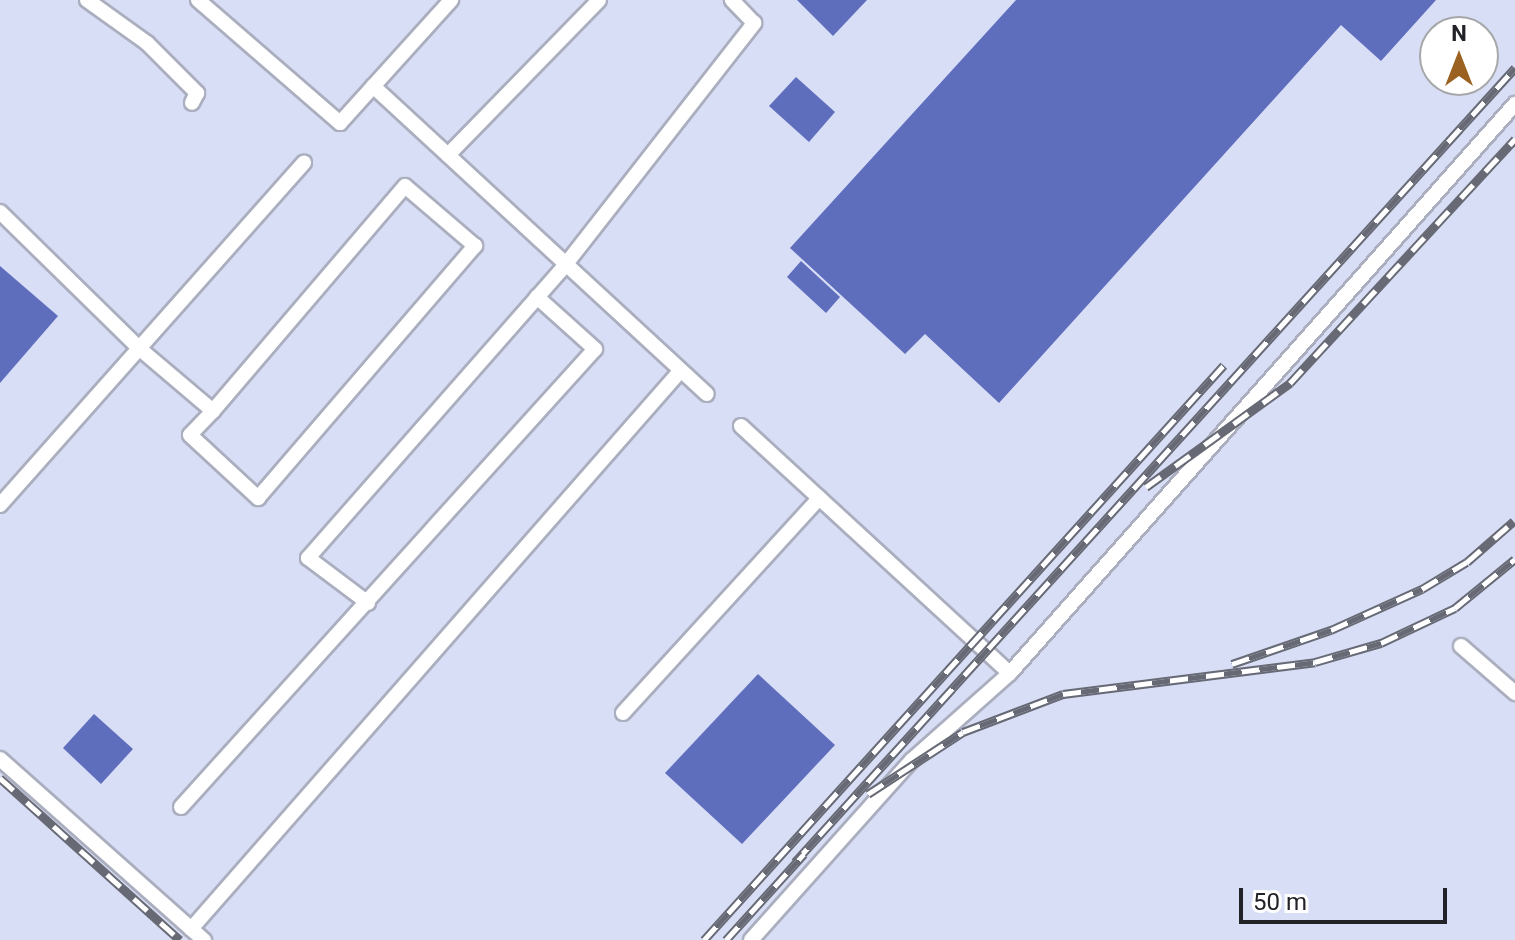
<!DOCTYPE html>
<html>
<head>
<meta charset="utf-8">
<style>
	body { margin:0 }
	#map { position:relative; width:1515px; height:940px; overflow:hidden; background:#e5eafb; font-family:Roboto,sans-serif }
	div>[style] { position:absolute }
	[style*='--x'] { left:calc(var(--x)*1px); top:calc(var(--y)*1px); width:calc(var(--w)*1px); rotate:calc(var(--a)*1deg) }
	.built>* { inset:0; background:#d8def6 }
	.building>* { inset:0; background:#5f6dbd }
	.roads { filter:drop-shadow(2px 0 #aaaebe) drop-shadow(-2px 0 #aaaebe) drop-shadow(0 2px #aaaebe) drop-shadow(0 -2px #aaaebe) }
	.lane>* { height:14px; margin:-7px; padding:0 7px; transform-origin:7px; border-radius:7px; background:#fff }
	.rail>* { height:9px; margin-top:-4.5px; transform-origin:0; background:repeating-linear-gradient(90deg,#fff 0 18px,#676a74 0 36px); box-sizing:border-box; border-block:2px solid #676a74 }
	span { translate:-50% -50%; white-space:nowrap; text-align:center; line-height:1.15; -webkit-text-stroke:8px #fff; paint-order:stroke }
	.north { position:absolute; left:1419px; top:16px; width:80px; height:80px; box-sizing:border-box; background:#fff; border:2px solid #a6a7a9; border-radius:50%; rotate:0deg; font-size:22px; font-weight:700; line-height:32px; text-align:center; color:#212329 }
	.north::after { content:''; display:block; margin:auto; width:28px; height:36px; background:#9b6120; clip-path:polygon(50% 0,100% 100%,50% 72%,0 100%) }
	.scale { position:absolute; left:1239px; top:888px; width:208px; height:36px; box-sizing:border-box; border:4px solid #212329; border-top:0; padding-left:10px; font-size:24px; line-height:28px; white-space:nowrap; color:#212329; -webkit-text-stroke:6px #fff; paint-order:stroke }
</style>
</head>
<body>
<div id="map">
	<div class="built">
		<i style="clip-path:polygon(evenodd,0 0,1515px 0,1515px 940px,0 940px,0 0,1435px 32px,1483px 32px,1483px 80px,1435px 80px,1435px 32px)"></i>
	</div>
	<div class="building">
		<i style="clip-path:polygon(797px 0,867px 0,833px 36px)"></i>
		<i style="clip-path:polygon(1016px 0,1436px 0,1381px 61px,1341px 25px,999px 403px,925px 334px,905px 354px,790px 248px)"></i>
		<i style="clip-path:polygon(796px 77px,835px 112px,809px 142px,769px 106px)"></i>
		<i style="clip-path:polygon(801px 261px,840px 297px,826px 313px,787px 277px)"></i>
		<i style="clip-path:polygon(0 266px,58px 316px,0 383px)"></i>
		<i style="clip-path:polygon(758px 674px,835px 745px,742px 844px,665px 773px)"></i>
		<i style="clip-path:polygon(94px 714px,133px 749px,101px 784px,63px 748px)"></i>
	</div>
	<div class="roads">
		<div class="lane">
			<i style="--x:87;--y:0;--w:74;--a:35.6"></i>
			<i style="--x:147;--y:43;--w:71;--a:45"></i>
			<i style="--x:197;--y:93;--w:11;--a:117"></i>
			<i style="--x:198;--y:0;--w:188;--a:40.9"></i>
			<i style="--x:340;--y:123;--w:166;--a:-47.9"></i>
			<i style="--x:373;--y:86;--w:454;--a:42.7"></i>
			<i style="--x:448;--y:155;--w:216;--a:-45.7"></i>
			<i style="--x:0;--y:212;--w:196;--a:44.4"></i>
			<i style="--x:140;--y:349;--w:96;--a:40.3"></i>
			<i style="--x:213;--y:411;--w:33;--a:134"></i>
			<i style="--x:190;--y:435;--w:93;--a:42.8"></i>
			<i style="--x:258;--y:498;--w:333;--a:-49.3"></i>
			<i style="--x:475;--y:246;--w:92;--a:-139.4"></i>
			<i style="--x:405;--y:186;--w:296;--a:130.5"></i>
			<i style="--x:741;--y:426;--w:365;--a:42.6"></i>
			<i style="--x:0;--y:505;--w:458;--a:-48.4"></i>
			<i style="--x:368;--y:603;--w:75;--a:-143.1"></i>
			<i style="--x:308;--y:558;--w:391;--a:-48.7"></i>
			<i style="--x:566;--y:264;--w:306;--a:-52"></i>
			<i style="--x:754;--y:23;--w:32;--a:-134"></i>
			<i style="--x:1461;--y:646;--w:72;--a:41"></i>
			<i style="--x:623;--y:713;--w:291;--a:-47.6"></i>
			<i style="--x:0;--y:759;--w:273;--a:41.6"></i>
			<i style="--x:181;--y:807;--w:617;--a:-47.89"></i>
			<i style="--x:595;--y:349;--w:78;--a:-138.1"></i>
			<i style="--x:191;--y:929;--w:743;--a:-48.76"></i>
			<i style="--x:751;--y:940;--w:241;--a:-48.2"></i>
			<i style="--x:912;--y:760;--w:131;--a:-41.6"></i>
			<i style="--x:1010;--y:673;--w:761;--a:-48.41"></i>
		</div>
	</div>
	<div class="rail">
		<i style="--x:1146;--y:487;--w:178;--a:-35.8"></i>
		<i style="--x:1290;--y:383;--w:332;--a:-47.3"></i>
		<i style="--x:1232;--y:664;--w:105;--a:-19"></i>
		<i style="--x:1331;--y:630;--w:100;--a:-24.3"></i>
		<i style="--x:1422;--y:589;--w:52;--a:-31"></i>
		<i style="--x:1467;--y:562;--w:62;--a:-41.1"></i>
		<i style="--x:0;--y:778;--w:242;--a:42"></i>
		<i style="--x:868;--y:794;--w:113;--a:-33.1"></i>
		<i style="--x:963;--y:732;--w:107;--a:-20.8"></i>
		<i style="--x:1063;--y:694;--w:254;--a:-7.2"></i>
		<i style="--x:1315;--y:662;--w:69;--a:-16.1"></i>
		<i style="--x:1381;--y:643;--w:82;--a:-25.3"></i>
		<i style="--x:1455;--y:608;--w:77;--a:-39.2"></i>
		<i style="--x:795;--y:862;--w:1072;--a:-47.8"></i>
		<i style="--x:704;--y:940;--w:775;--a:-47.88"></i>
		<i style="--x:726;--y:940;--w:116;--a:-47.8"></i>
	</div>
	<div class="north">N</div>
	<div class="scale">50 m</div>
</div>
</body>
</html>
